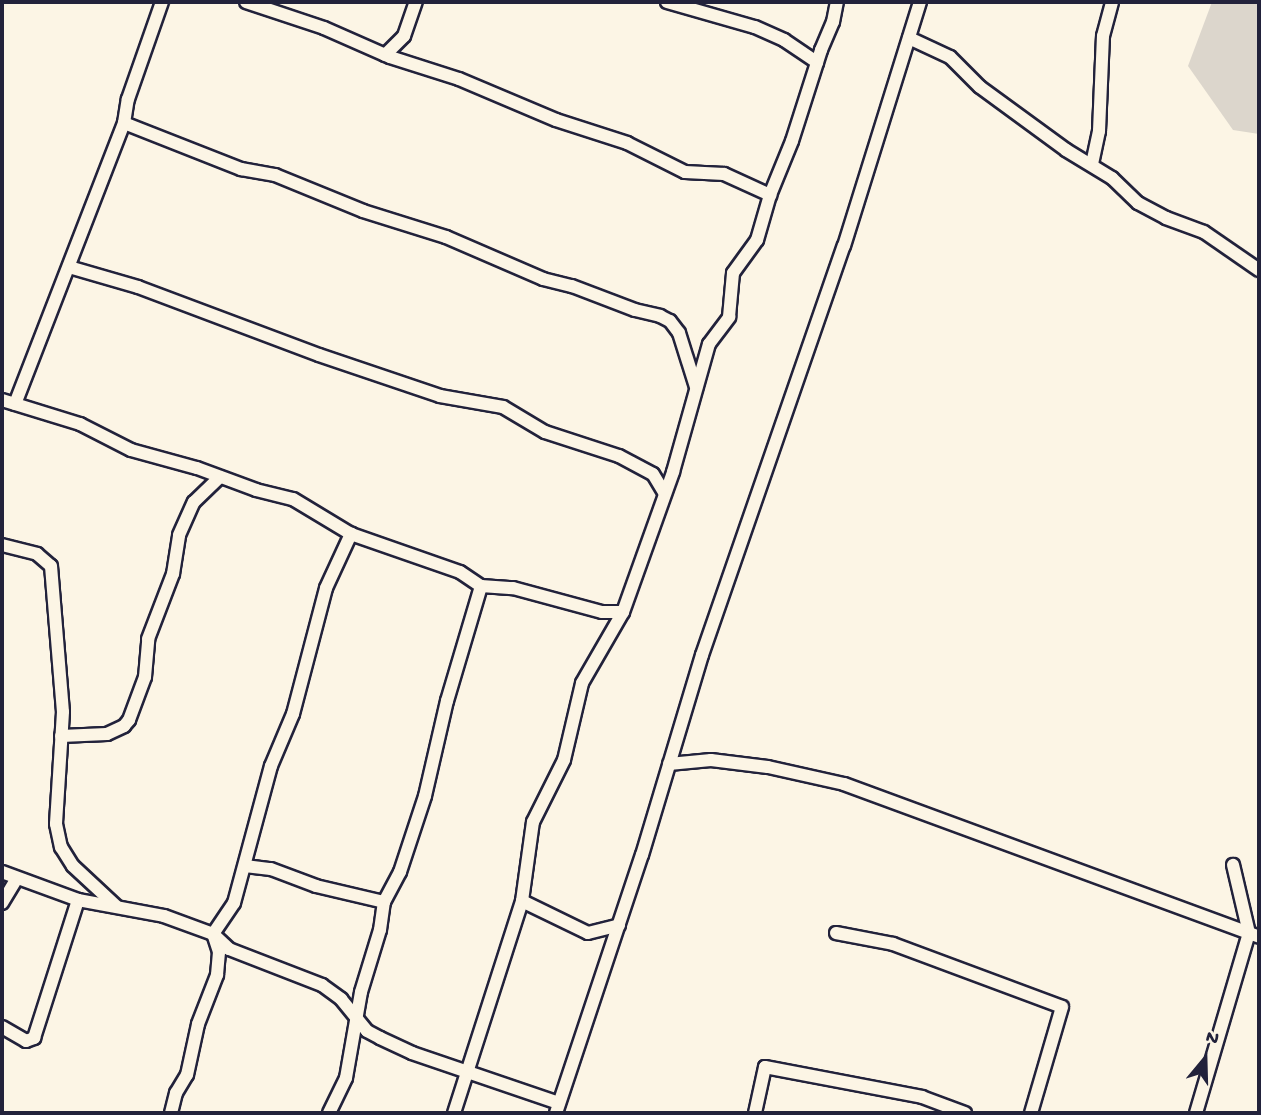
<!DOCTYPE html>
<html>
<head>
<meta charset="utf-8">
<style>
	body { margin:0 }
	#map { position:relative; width:1261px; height:1115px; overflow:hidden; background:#fcf5e5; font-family:"Gochi Hand",sans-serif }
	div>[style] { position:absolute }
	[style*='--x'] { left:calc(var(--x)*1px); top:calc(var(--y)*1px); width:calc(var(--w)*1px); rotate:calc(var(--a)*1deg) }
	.green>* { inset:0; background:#dcd6cc }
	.roads { filter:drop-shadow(2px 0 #22223b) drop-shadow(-2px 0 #22223b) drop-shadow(0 2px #22223b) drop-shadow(0 -2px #22223b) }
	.street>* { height:12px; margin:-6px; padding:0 6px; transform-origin:6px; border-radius:6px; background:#fcf5e5 }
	span { translate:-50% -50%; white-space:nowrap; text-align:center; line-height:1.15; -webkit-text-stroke:6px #fcf5e5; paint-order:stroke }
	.frame { position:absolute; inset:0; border:4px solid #22223b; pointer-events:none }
	.north { position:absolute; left:1170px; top:1024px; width:70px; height:70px; -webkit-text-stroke:5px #fcf5e5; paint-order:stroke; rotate:19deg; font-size:19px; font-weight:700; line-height:28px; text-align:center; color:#22223b }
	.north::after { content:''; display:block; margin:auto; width:24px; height:32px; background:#22223b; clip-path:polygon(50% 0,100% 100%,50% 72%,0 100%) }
</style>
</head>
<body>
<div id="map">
	<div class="green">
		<i style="clip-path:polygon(1212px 2px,1259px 2px,1259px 134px,1233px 130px,1188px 66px)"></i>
	</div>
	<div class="roads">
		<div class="street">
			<i style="--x:246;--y:2;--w:82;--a:18.4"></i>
			<i style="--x:324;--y:28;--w:72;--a:23.7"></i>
			<i style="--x:390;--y:57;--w:72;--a:17.7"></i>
			<i style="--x:459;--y:79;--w:105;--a:22.9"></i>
			<i style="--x:556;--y:120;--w:75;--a:17.9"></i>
			<i style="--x:627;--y:143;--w:65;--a:26.6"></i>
			<i style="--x:685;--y:172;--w:39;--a:3"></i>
			<i style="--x:724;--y:174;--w:51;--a:24.5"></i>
			<i style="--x:667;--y:2;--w:91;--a:15.9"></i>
			<i style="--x:755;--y:27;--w:32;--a:24"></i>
			<i style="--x:784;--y:40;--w:40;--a:34"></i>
			<i style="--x:909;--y:38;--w:45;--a:24.9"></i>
			<i style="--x:950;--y:57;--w:42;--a:45"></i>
			<i style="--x:980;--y:87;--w:107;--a:36.2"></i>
			<i style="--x:1066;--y:150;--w:54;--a:31.3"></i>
			<i style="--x:1112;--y:178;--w:36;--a:44"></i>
			<i style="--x:1138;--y:203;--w:32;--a:28"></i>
			<i style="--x:1166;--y:218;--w:40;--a:20.2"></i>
			<i style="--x:1204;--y:232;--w:67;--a:34.6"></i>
			<i style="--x:385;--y:55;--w:27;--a:-45"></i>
			<i style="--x:404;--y:36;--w:36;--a:-71"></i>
			<i style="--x:124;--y:123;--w:126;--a:21.5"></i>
			<i style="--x:241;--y:169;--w:35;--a:10"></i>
			<i style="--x:275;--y:175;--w:95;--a:22.2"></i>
			<i style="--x:363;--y:211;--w:87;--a:17.4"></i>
			<i style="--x:446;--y:237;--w:106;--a:23.4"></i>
			<i style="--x:543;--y:279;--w:30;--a:14"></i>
			<i style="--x:572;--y:286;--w:67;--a:20.9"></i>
			<i style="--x:635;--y:310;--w:26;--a:13"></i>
			<i style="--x:660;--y:316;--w:11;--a:27"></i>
			<i style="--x:670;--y:321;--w:15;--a:53"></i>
			<i style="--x:679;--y:333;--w:57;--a:72.5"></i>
			<i style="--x:1092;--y:164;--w:34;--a:-78"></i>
			<i style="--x:1099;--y:131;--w:95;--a:-87.6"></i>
			<i style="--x:1103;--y:36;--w:35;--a:-75"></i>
			<i style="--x:69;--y:267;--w:72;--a:16.2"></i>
			<i style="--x:138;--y:287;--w:193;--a:20.6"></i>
			<i style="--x:319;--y:355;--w:128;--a:18.7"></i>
			<i style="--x:440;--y:396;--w:64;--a:9.9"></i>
			<i style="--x:503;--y:407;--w:49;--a:30.8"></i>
			<i style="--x:545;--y:432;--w:78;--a:18"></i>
			<i style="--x:619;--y:456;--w:38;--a:28"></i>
			<i style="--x:653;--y:474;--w:23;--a:59"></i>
			<i style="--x:2;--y:400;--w:82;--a:17.1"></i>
			<i style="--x:80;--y:424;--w:57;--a:27"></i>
			<i style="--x:131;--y:450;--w:68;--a:15.3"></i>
			<i style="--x:197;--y:468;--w:63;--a:20.4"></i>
			<i style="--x:256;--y:490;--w:38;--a:14"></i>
			<i style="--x:293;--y:499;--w:68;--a:31.1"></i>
			<i style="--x:351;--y:534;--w:115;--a:19.2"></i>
			<i style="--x:460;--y:572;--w:25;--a:34"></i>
			<i style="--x:481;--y:586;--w:32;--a:4"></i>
			<i style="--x:513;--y:588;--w:92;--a:15.1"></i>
			<i style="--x:602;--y:612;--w:21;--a:0"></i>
			<i style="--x:15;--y:404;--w:301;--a:-68.8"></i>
			<i style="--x:124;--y:123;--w:24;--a:-81"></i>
			<i style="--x:128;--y:99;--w:103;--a:-70.7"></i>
			<i style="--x:2;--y:545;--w:36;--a:14"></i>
			<i style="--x:37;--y:554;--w:18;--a:41"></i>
			<i style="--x:51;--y:566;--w:146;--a:85.3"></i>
			<i style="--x:63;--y:712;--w:112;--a:93.6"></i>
			<i style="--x:56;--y:824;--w:24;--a:78"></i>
			<i style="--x:61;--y:847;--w:22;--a:58"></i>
			<i style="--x:73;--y:866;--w:59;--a:42.9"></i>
			<i style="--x:61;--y:736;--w:46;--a:-2.5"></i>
			<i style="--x:107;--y:734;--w:19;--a:-25"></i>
			<i style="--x:124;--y:726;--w:8;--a:-50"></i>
			<i style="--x:129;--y:720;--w:46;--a:-69.6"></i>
			<i style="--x:145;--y:677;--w:38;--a:-85"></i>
			<i style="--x:148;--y:639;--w:70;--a:-69"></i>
			<i style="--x:173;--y:574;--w:39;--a:-81"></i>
			<i style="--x:179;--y:535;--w:36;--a:-66"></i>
			<i style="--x:194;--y:502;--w:36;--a:-44"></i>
			<i style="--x:669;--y:764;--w:42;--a:-5.4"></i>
			<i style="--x:711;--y:760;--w:57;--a:7"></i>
			<i style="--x:768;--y:767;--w:78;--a:12.6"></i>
			<i style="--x:844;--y:784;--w:442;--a:20.2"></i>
			<i style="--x:245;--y:866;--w:26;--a:7"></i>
			<i style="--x:271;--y:869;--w:48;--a:20.7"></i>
			<i style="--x:316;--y:886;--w:70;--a:13.2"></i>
			<i style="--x:2;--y:872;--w:81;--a:20.2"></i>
			<i style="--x:78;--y:900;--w:87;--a:10.5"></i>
			<i style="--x:164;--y:916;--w:52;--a:20.2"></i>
			<i style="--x:213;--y:934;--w:22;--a:43"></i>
			<i style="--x:229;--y:949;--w:100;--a:21.2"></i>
			<i style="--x:322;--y:985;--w:24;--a:36"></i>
			<i style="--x:341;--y:999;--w:41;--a:50.9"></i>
			<i style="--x:367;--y:1031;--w:15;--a:28"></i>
			<i style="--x:380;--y:1038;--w:35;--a:25"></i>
			<i style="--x:412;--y:1053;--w:155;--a:18.8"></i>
			<i style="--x:522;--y:901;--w:73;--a:25.9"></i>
			<i style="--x:588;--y:933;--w:32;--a:-14"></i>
			<i style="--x:2;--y:903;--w:27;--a:-59"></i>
			<i style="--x:836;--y:933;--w:58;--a:10.9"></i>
			<i style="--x:893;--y:944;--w:180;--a:20.4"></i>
			<i style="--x:1062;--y:1007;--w:110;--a:106.3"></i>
			<i style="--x:2;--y:1027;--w:28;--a:30"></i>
			<i style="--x:26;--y:1041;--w:9;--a:-21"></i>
			<i style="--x:34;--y:1038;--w:145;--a:-72.3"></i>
			<i style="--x:171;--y:1113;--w:21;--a:-76"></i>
			<i style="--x:176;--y:1093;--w:21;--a:-59"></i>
			<i style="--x:187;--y:1075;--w:52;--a:-77.8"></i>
			<i style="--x:198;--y:1024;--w:53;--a:-68.8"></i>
			<i style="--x:217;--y:975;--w:23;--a:-85"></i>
			<i style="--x:219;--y:952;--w:19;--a:-108"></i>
			<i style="--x:213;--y:934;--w:37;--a:-56"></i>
			<i style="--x:234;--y:903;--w:142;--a:-74.9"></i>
			<i style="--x:271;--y:766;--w:56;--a:-67.1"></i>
			<i style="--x:293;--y:714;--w:130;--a:-75.3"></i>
			<i style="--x:326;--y:588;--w:60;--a:-65.2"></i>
			<i style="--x:329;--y:1113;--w:39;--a:-64"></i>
			<i style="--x:346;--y:1078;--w:87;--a:-80.1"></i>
			<i style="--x:361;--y:992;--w:65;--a:-73"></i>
			<i style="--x:380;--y:930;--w:28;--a:-82"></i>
			<i style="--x:384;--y:902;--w:34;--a:-62"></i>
			<i style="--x:400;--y:872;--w:80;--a:-71.8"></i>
			<i style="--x:425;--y:796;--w:98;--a:-77"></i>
			<i style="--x:447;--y:701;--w:120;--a:-73.5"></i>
			<i style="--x:454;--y:1113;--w:223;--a:-72.2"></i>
			<i style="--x:522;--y:901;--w:80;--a:-82.1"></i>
			<i style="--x:533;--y:822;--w:69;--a:-63.4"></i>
			<i style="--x:564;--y:760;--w:79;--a:-76.8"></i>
			<i style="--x:582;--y:683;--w:82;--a:-60"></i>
			<i style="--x:623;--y:612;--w:149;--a:-70.3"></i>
			<i style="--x:673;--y:472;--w:133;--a:-74.3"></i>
			<i style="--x:709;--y:344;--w:34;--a:-53"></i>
			<i style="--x:729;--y:317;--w:44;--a:-84.8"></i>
			<i style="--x:733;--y:273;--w:41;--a:-54"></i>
			<i style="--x:757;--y:240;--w:47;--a:-73.9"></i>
			<i style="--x:770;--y:195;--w:58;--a:-67.8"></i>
			<i style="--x:792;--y:141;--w:96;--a:-72.3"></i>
			<i style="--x:821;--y:50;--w:30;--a:-67"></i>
			<i style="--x:833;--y:22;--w:20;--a:-79"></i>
			<i style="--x:556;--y:1113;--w:272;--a:-71.6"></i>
			<i style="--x:642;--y:855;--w:209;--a:-73.3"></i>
			<i style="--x:702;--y:655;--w:433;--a:-70.9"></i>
			<i style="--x:844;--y:246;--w:256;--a:-72.7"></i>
			<i style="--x:755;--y:1113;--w:47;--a:-77.7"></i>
			<i style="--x:765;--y:1067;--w:160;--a:10.8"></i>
			<i style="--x:922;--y:1097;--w:46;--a:20.4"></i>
			<i style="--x:1196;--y:1113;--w:188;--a:-73.6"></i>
			<i style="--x:1249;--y:933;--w:70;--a:-103.2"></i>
		</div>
	</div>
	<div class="frame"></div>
	<div class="north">N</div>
</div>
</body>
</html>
